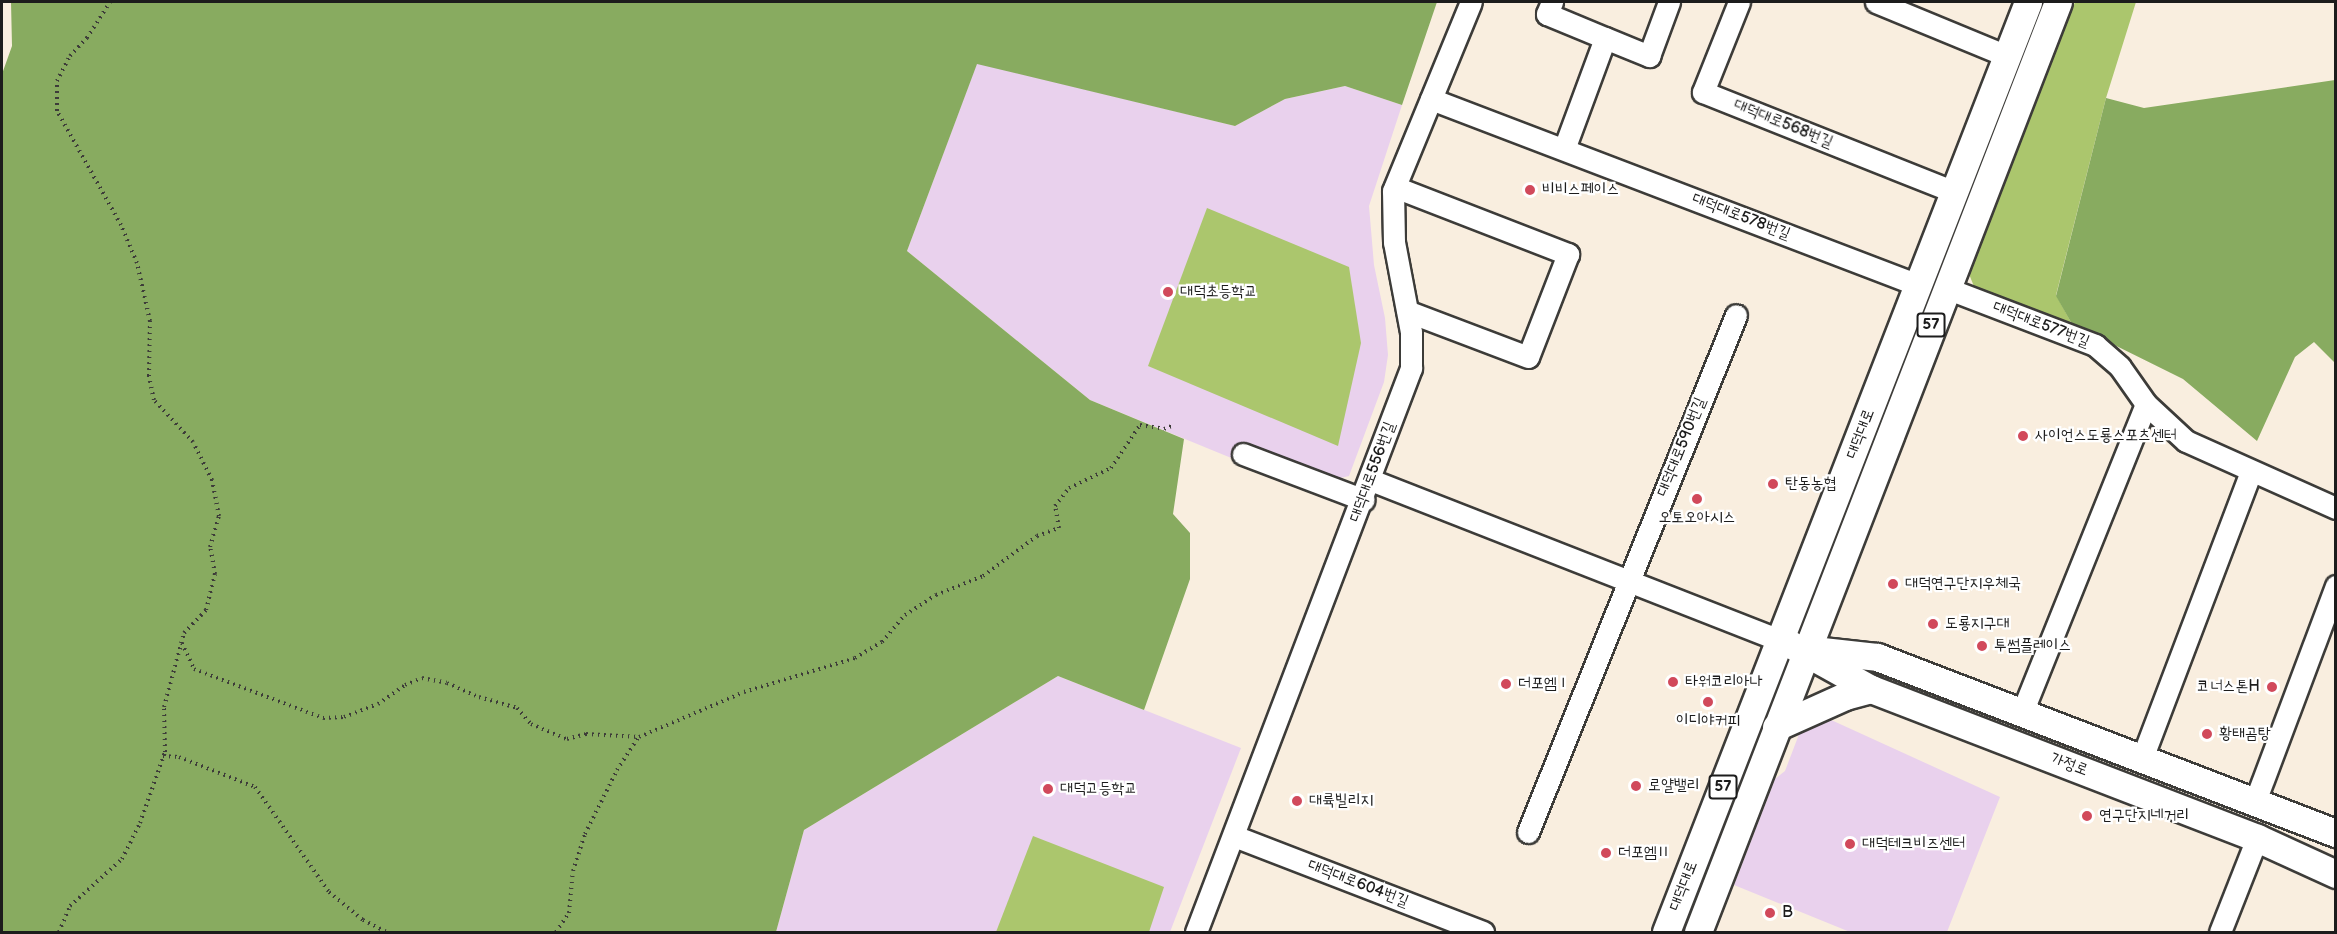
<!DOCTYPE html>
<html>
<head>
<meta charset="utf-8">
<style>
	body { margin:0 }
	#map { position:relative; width:2337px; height:934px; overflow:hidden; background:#f9eedf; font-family:"Balsamiq Sans","Poor Story",sans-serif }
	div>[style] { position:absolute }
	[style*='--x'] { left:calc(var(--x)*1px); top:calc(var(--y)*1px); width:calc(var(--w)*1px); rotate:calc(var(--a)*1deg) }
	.built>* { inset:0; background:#e9d1ed }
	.green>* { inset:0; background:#abc66d }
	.forest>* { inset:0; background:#88ab60 }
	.path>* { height:4px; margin-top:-2px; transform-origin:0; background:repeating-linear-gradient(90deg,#3d3c39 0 1.5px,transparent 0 6px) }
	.roads { filter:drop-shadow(2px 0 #3d3c39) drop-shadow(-2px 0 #3d3c39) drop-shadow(0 2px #3d3c39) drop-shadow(0 -2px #3d3c39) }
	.minor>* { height:21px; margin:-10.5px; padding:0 10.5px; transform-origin:10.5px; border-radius:10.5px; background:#fff }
	.major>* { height:27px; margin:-13.5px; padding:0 13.5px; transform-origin:13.5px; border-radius:13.5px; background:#fff }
	.dots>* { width:16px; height:16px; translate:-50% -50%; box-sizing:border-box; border:3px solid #fff; border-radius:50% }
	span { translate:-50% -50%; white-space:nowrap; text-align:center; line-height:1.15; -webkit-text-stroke:4.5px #fff; paint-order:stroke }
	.shield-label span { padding:2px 4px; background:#fff; border:2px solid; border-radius:4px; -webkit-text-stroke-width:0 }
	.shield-label { font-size:15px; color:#1c1c1c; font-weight:700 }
	.street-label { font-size:16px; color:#1c1c1c }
	.poi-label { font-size:16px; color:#1c1c1c }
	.left { translate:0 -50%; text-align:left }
	.right { translate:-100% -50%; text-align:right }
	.frame { position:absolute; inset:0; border:3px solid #1c1c1c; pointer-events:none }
</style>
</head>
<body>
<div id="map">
	<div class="built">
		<i style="clip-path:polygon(977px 63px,1235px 126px,1285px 99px,1345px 86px,1402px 105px,1369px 206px,1374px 265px,1385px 318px,1388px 355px,1384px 382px,1349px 476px,1336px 479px,1248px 445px,1241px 462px,1090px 400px,907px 251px)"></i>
		<i style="clip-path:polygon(1058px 676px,1241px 748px,1170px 932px,776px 932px,804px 830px)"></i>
		<i style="clip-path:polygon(1829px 719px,2000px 797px,1947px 932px,1850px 932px,1734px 885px,1775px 779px,1785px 771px,1801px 729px)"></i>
	</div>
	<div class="green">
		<i style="clip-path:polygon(2075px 2px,2136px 2px,2106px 98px,2056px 295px,2072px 324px,1975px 289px,1967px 269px)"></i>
		<i style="clip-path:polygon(1207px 208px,1349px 267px,1361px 343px,1338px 446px,1148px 366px)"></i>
		<i style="clip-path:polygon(1033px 836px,1164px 887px,1149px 932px,996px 932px)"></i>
	</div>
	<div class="forest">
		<i style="clip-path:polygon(11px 2px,1437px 2px,1402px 105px,1345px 86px,1285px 99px,1235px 126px,977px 64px,907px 251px,1090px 400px,1184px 439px,1173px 514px,1190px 533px,1190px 579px,1144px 710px,1058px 676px,804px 830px,776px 932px,2px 932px,2px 74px,12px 46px)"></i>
		<i style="clip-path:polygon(2335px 80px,2335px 363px,2314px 342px,2295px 357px,2257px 441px,2183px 379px,2072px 324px,2056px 296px,2106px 98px,2144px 108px)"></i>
	</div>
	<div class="path">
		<i style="--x:182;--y:643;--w:29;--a:65"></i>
		<i style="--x:194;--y:669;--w:138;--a:20.8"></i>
		<i style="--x:323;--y:718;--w:21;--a:-3"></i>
		<i style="--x:344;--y:717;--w:36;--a:-21"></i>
		<i style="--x:378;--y:704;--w:33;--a:-35"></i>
		<i style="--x:405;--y:685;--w:18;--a:-22"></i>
		<i style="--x:422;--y:678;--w:25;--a:11"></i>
		<i style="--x:447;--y:683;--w:35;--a:24"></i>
		<i style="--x:479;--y:697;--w:40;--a:16"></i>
		<i style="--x:517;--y:708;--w:21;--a:49"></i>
		<i style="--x:531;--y:724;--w:39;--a:23"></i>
		<i style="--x:567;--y:739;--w:20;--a:-15"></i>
		<i style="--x:586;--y:734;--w:53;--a:3.2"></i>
		<i style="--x:639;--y:737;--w:114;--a:-23.2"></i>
		<i style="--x:744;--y:692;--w:116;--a:-17"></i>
		<i style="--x:855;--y:658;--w:31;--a:-31"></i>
		<i style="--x:882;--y:642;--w:35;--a:-50"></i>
		<i style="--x:905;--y:615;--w:37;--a:-33"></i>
		<i style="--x:936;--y:595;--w:51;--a:-22"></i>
		<i style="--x:983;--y:576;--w:67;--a:-36.5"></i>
		<i style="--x:1037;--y:536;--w:23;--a:-20"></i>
		<i style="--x:1059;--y:528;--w:22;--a:-100"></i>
		<i style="--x:1055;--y:506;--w:23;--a:-52"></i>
		<i style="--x:1069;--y:488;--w:47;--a:-25.5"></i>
		<i style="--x:1111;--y:468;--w:52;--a:-56"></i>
		<i style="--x:1140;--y:425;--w:24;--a:9"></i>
		<i style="--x:1164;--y:429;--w:11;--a:-22"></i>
		<i style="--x:163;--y:756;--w:16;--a:4"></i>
		<i style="--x:179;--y:757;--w:82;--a:21.5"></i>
		<i style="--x:255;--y:787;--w:128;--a:54.8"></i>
		<i style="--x:329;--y:892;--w:44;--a:39.5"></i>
		<i style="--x:363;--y:920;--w:27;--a:27"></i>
		<i style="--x:59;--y:932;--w:28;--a:-67"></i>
		<i style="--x:70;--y:906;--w:70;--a:-42.1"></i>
		<i style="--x:122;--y:859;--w:40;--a:-63.4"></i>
		<i style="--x:140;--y:823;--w:75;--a:-70.6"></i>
		<i style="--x:165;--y:752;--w:45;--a:-91.3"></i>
		<i style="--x:164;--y:707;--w:77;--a:-74.9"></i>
		<i style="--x:184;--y:633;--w:32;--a:-46"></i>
		<i style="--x:206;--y:610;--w:37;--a:-76"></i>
		<i style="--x:215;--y:574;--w:27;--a:-100"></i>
		<i style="--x:210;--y:547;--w:32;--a:-74"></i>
		<i style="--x:219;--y:516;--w:37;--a:-101"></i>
		<i style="--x:212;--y:480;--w:42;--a:-116.6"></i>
		<i style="--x:193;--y:442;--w:57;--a:-132.9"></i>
		<i style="--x:154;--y:400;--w:25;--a:-102"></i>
		<i style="--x:149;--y:376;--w:55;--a:-89"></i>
		<i style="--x:150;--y:321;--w:59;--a:-102.6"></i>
		<i style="--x:137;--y:263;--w:41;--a:-112.8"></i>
		<i style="--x:121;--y:225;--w:131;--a:-119.3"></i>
		<i style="--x:57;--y:111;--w:30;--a:-90"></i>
		<i style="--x:57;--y:81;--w:28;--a:-63"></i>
		<i style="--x:70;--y:56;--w:25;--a:-47"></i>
		<i style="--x:87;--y:38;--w:43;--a:-57.4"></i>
		<i style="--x:556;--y:932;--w:23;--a:-56"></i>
		<i style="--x:569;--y:913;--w:42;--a:-84.6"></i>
		<i style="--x:573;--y:871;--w:39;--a:-72"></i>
		<i style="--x:585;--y:834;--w:72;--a:-63.4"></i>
		<i style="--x:617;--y:770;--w:38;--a:-57"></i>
	</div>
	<div class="roads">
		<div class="minor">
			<i style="--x:1552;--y:2;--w:13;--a:113"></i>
			<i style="--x:1547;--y:14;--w:63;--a:22.5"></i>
			<i style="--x:1739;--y:2;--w:97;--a:111.8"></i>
			<i style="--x:1703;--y:92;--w:270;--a:21.7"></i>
			<i style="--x:1876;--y:2;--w:142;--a:22.4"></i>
			<i style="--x:1431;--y:99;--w:521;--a:20.9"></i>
			<i style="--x:1564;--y:149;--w:118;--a:-69.7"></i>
			<i style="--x:1605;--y:38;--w:48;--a:22.2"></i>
			<i style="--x:1649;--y:56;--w:58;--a:-69.7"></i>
			<i style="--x:1395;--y:187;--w:186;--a:21.2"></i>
			<i style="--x:1568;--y:254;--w:110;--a:111.2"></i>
			<i style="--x:1528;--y:357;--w:129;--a:-159.2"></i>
			<i style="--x:1946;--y:288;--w:160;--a:20.9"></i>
			<i style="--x:2095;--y:345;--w:33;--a:41"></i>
			<i style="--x:2120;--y:367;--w:45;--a:54.9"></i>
			<i style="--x:2146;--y:404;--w:54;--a:42.8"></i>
			<i style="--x:2186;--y:441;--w:164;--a:24.1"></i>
			<i style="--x:1243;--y:454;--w:129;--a:20.8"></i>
			<i style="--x:1371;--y:480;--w:440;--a:21.4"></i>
			<i style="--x:2021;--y:715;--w:335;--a:-68.1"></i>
			<i style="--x:2141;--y:761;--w:309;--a:-69.2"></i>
			<i style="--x:2254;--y:804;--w:233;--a:-69.4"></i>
			<i style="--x:1528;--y:832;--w:557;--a:-68.08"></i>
			<i style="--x:1234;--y:836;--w:267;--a:21.1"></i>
			<i style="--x:1196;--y:932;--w:604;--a:-69.13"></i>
			<i style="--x:1411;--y:368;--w:36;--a:-90"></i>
			<i style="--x:1411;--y:332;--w:92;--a:-100.7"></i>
			<i style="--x:1394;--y:242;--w:51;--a:-91.1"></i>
			<i style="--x:1393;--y:191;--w:204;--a:-67.6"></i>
			<i style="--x:2220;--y:932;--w:101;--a:-68.5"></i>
		</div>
		<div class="major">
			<i style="--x:1790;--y:644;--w:93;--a:29.1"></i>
			<i style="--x:1871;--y:689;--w:414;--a:21.1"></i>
			<i style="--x:2257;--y:838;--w:87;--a:24.5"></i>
			<i style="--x:1813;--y:650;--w:64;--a:6.2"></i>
			<i style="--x:1877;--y:657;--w:492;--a:21"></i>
			<i style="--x:1776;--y:727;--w:76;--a:-24.2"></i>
			<i style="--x:1845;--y:696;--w:27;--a:-15"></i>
			<i style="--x:1666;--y:932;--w:998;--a:-68.73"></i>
			<i style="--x:1698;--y:932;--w:997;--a:-68.84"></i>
		</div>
	</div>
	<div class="dots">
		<i style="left:1530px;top:190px;background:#d1495b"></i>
		<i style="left:1168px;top:292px;background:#d1495b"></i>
		<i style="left:2023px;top:436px;background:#d1495b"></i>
		<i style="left:1773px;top:484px;background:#d1495b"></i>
		<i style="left:1697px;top:499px;background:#d1495b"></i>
		<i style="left:1893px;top:584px;background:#d1495b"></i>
		<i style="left:1933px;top:624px;background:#d1495b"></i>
		<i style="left:1982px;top:646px;background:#d1495b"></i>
		<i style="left:1673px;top:682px;background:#d1495b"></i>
		<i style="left:1506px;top:684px;background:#d1495b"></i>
		<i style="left:2272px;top:687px;background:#d1495b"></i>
		<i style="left:1708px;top:702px;background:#d1495b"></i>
		<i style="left:2207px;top:734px;background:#d1495b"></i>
		<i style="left:1636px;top:786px;background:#d1495b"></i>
		<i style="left:1048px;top:789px;background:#d1495b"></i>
		<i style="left:1297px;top:801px;background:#d1495b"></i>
		<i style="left:2087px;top:816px;background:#d1495b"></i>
		<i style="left:1850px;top:844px;background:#d1495b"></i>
		<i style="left:1606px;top:853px;background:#d1495b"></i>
		<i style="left:1770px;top:913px;background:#d1495b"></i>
	</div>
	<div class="shield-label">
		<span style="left:1931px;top:325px">57</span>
		<span style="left:1723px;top:787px">57</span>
	</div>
	<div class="street-label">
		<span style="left:1783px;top:124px;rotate:22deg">대덕대로568번길</span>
		<span style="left:1741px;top:217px;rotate:21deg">대덕대로578번길</span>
		<span style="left:2041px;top:325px;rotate:21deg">대덕대로577번길</span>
		<span style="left:1861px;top:434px;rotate:-69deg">대덕대로</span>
		<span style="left:1682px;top:447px;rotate:-68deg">대덕대로590번길</span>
		<span style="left:1373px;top:472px;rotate:-70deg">대덕대로556번길</span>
		<span style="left:2069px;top:765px;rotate:21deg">가정로</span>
		<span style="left:1358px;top:884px;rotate:21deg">대덕대로604번길</span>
		<span style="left:1684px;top:886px;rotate:-69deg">대덕대로</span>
	</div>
	<div class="poi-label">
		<span class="left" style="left:1542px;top:190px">비비스페이스</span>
		<span class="left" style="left:1180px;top:292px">대덕초등학교</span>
		<span class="left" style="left:2035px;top:436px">사이언스도룡스포츠센터</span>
		<span class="left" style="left:1785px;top:484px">탄동농협</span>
		<span style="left:1697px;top:518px">오토오아시스</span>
		<span class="left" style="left:1905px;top:584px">대덕연구단지우체국</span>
		<span class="left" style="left:1945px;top:624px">도룡지구대</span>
		<span class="left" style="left:1994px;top:646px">투썸플레이스</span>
		<span class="left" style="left:1685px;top:682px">타워코리아나</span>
		<span class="left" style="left:1518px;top:684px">더포엠Ⅰ</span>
		<span class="right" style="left:2260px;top:687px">코너스톤H</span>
		<span style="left:1708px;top:721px">이디야커피</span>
		<span class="left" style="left:2219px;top:734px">황태곰탕</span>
		<span class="left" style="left:1648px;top:786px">로얄밸리</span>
		<span class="left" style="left:1060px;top:789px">대덕고등학교</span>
		<span class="left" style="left:1309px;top:801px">대륙빌리지</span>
		<span class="left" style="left:2099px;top:816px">연구단지네거리</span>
		<span class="left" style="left:1862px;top:844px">대덕테크비즈센터</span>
		<span class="left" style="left:1618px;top:853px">더포엠Ⅱ</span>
		<span class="left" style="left:1782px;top:913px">B</span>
	</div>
	<div class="frame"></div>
</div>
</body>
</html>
